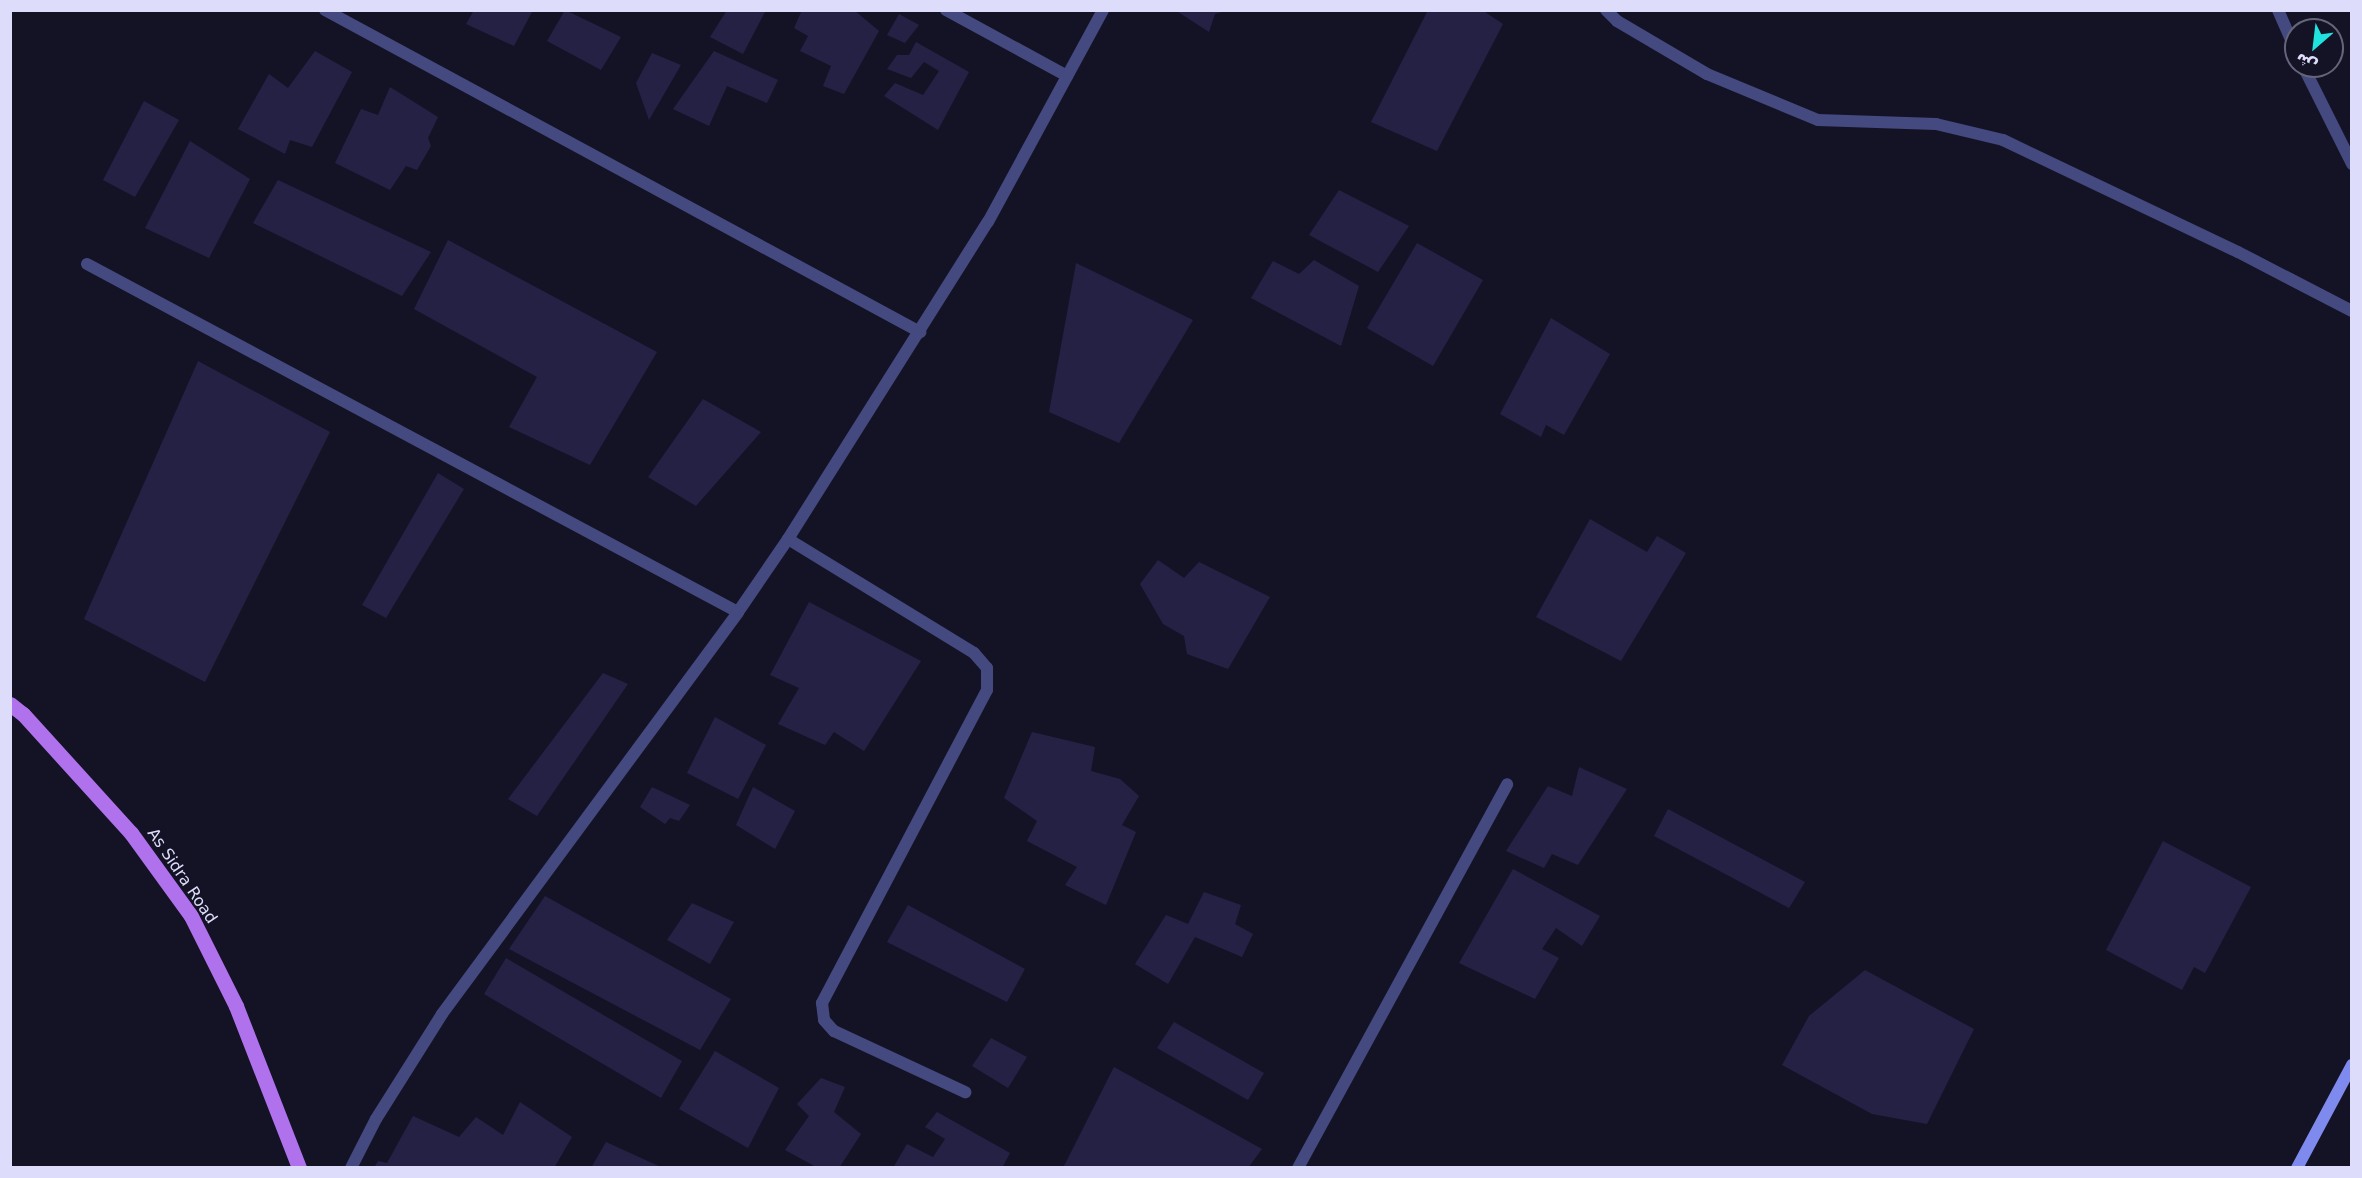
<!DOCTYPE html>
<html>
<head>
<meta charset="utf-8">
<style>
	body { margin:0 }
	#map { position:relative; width:2362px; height:1178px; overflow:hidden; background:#141326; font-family:"DejaVu Sans",Cairo,sans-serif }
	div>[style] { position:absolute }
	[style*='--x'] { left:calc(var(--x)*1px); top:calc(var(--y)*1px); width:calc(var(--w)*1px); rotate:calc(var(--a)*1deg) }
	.building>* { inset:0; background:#242145 }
	.lane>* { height:12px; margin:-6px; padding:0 6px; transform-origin:6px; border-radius:6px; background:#44497f }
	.street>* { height:12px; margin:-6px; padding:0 6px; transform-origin:6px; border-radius:6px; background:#44497f }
	.secondary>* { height:12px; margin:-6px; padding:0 6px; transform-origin:6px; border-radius:6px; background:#7f8aef }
	.primary>* { height:15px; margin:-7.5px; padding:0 7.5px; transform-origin:7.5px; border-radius:7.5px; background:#b071ed }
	span { translate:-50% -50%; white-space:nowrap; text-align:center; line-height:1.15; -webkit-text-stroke:4.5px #141326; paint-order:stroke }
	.street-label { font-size:16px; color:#ddddfb }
	.frame { position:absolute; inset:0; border:12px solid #ddddfb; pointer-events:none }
	.north { position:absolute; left:2284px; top:18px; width:60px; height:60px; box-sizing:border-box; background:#141326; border:2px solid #64647b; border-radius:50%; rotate:208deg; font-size:16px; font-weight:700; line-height:24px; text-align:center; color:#ddddfb }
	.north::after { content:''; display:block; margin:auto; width:21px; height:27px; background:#20e3df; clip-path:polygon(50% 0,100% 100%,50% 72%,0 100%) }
</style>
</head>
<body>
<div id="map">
	<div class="building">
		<i style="clip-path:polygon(474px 10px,533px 10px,514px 46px,466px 24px)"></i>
		<i style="clip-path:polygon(565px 10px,621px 37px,601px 70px,547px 41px)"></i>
		<i style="clip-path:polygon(727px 10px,766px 10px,743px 54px,710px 37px)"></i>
		<i style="clip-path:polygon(802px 10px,854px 10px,879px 31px,844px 94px,823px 86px,831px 66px,800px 51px,808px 36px,794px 28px)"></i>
		<i style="clip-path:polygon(1175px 10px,1228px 10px,1215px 14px,1209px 32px)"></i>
		<i style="clip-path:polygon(1428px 10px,1482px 10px,1503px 24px,1437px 151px,1371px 122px)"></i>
		<i style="clip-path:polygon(899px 14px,919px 25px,905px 43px,887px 35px)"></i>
		<i style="clip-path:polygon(916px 42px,969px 72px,938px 130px,884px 96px,895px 83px,923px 95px,939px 71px,924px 62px,911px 78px,887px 69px,897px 55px,909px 55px)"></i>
		<i style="clip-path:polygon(315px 51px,352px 72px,312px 147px,290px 140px,285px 154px,238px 129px,269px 74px,288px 88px)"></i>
		<i style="clip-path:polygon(714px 51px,778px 80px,767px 103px,727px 86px,709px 126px,673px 109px)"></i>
		<i style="clip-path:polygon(652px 53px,681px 65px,649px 120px,636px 83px)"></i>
		<i style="clip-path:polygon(390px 87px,438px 117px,428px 138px,431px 146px,417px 170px,406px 166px,390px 190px,335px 163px,361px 109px,378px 115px)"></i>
		<i style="clip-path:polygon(144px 101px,179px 120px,135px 197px,103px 180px)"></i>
		<i style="clip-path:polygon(190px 141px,250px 179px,209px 258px,145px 228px)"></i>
		<i style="clip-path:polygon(278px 180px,431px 252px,402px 296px,253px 223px)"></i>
		<i style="clip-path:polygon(1339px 190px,1409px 226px,1378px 272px,1309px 235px)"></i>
		<i style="clip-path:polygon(448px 240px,657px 352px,590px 465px,509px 427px,537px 377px,414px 309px)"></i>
		<i style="clip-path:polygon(1417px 243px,1483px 280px,1433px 366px,1367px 328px)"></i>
		<i style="clip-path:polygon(1314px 260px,1359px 286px,1341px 346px,1251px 298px,1273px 261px,1299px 274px)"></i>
		<i style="clip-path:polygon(1076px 263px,1193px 320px,1119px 443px,1049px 412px)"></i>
		<i style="clip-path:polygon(1551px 318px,1610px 354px,1564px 435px,1546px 425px,1541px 437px,1500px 414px)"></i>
		<i style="clip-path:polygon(198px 361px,330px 432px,205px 682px,84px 619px)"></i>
		<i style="clip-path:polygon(703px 399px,761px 432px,696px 506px,648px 477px)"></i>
		<i style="clip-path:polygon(438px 473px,464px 489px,386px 618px,362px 605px)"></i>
		<i style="clip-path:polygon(1590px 519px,1647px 552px,1657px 536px,1686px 553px,1621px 661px,1536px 617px)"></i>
		<i style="clip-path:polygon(1158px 560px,1184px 578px,1199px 562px,1270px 597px,1228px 669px,1187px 654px,1184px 636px,1163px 624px,1140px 584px)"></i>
		<i style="clip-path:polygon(809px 602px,921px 661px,864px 751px,834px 732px,825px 745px,778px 724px,799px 688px,770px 675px)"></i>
		<i style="clip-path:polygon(603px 673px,628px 684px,537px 816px,508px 799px)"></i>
		<i style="clip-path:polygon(715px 717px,766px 745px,738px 799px,687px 773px)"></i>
		<i style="clip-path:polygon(1032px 732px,1095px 747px,1091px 771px,1120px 779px,1139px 796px,1122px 825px,1136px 832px,1106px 905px,1065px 885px,1077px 867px,1027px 841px,1037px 821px,1004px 798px)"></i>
		<i style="clip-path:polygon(1579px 767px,1627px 789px,1578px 865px,1552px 854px,1544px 868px,1506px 851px,1548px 786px,1572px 796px)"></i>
		<i style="clip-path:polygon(652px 787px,690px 805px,679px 821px,670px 818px,665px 824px,640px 807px)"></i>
		<i style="clip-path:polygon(753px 787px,795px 811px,775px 849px,736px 825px)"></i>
		<i style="clip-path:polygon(1668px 809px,1805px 882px,1789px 908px,1654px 836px)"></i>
		<i style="clip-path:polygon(2163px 841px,2251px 887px,2205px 973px,2194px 967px,2182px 990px,2106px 950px)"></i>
		<i style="clip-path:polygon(1513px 869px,1600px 916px,1582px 946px,1556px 928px,1542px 949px,1559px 958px,1535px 999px,1459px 963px)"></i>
		<i style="clip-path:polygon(1204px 892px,1241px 905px,1235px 924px,1253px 934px,1242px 957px,1195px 937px,1168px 984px,1135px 964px,1166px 915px,1188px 924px)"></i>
		<i style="clip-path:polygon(545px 896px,731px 999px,700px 1050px,509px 949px)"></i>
		<i style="clip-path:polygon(692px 903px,734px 922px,710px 964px,667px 940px)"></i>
		<i style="clip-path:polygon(908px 905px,1025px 969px,1007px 1002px,887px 942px)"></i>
		<i style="clip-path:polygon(506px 958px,682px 1061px,661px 1098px,484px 994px)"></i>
		<i style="clip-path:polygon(1865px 970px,1974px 1029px,1927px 1124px,1872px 1114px,1782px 1065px,1809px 1016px)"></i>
		<i style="clip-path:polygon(1174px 1022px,1264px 1073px,1248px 1100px,1157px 1048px)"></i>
		<i style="clip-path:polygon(991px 1038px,1027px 1057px,1008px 1088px,972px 1066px)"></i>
		<i style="clip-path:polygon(715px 1051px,779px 1088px,748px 1148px,679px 1109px)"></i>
		<i style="clip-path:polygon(1114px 1067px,1262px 1149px,1248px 1168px,1063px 1168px)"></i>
		<i style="clip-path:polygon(821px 1078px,845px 1087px,834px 1112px,861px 1134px,839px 1168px,818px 1168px,785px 1150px,809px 1116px,797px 1104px)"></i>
		<i style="clip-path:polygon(520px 1102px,572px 1137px,554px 1168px,374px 1168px,378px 1161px,387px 1163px,413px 1116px,459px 1137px,476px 1117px,503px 1135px)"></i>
		<i style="clip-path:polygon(937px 1112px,1010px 1153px,1002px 1168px,893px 1168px,907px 1144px,933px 1157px,945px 1139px,925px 1127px)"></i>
		<i style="clip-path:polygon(606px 1142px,663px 1168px,591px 1168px)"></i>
	</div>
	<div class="lane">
		<i style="--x:2278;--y:10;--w:45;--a:66.3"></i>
		<i style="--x:2303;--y:66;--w:110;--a:63.4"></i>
	</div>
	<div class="street">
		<i style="--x:325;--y:10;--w:677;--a:28.42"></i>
		<i style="--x:946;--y:10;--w:138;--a:28.6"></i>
		<i style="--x:1606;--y:10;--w:16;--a:45"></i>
		<i style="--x:1617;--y:21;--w:104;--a:30.5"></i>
		<i style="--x:1707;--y:74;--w:120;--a:22.5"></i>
		<i style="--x:1818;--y:120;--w:118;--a:1.9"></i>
		<i style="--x:1936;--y:124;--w:69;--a:13.4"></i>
		<i style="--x:2003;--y:140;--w:260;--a:25.5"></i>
		<i style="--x:2238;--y:252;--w:128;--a:27.4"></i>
		<i style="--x:87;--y:264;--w:738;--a:28.13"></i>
		<i style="--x:788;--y:539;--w:218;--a:31.5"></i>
		<i style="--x:974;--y:653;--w:20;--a:49"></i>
		<i style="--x:987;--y:668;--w:22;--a:90"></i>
		<i style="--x:987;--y:690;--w:354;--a:117.8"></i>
		<i style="--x:822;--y:1003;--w:17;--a:83"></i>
		<i style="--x:824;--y:1020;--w:15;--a:48"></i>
		<i style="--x:834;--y:1031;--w:145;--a:25"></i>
		<i style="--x:351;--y:1168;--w:55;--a:-63"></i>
		<i style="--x:376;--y:1119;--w:124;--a:-57.8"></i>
		<i style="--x:442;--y:1014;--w:499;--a:-53.6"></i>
		<i style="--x:738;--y:612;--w:88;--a:-55.6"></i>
		<i style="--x:788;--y:539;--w:375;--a:-57.8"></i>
		<i style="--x:988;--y:222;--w:241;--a:-61.5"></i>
		<i style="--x:1298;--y:1168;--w:437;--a:-61.4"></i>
	</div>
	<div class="secondary">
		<i style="--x:2297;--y:1168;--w:117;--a:-61.9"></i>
	</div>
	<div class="primary">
		<i style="--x:10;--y:704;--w:16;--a:38"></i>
		<i style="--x:23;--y:714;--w:161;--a:47.8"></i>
		<i style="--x:131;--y:833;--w:102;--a:54.1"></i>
		<i style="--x:191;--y:916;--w:101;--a:63.4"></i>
		<i style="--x:236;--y:1006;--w:174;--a:68.7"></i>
	</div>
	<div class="street-label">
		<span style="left:182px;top:876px;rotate:56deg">As Sidra Road</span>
	</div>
	<div class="frame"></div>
	<div class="north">ش</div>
</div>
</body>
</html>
